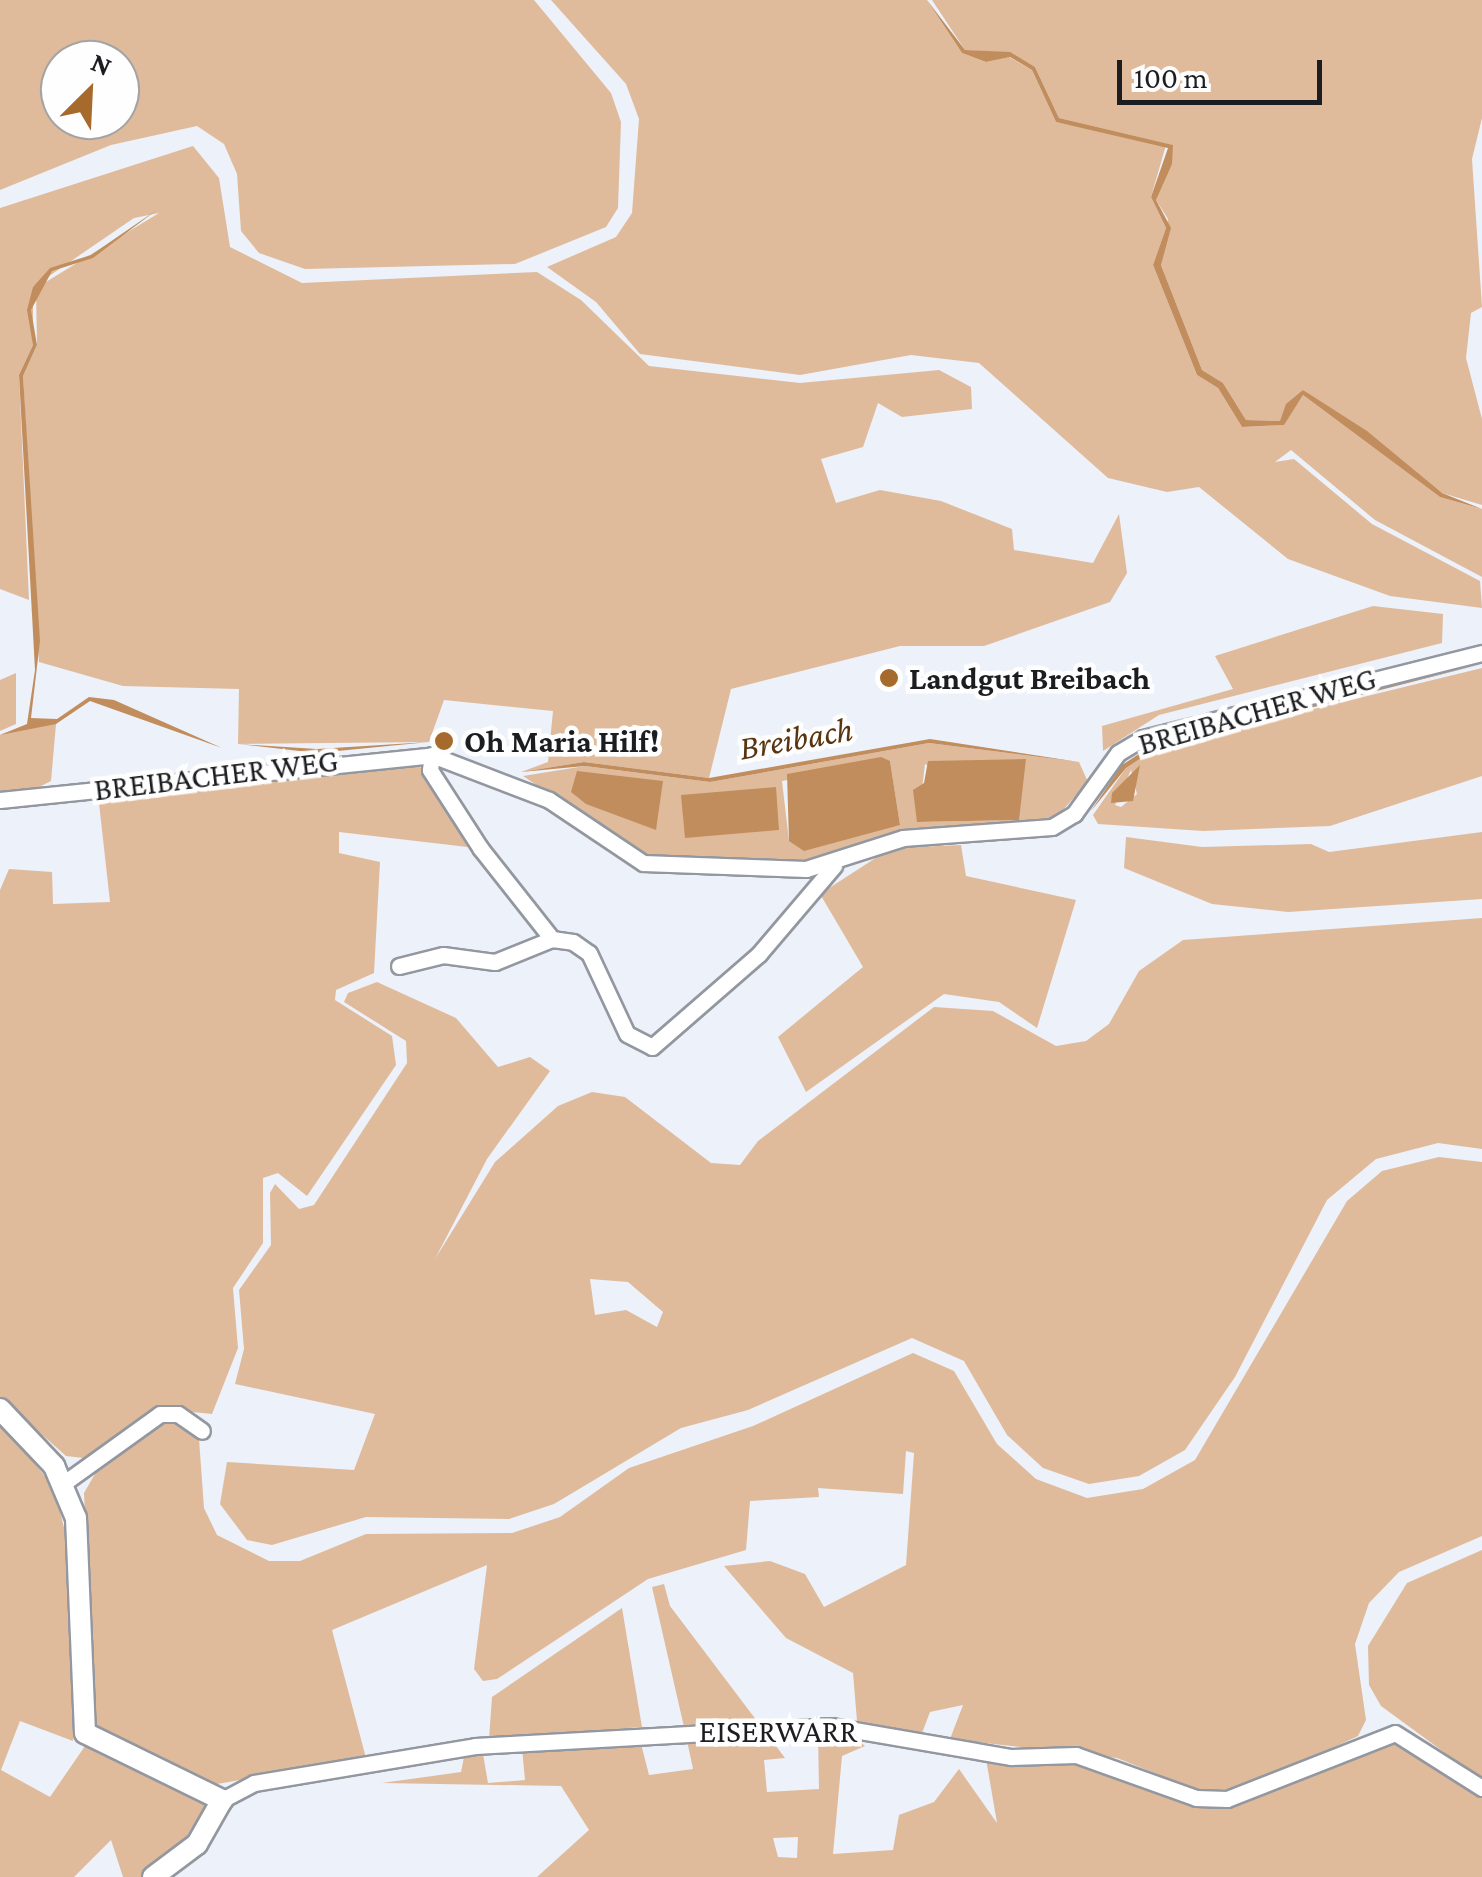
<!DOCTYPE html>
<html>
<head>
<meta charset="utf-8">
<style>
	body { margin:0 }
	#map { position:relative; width:1482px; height:1877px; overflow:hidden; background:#edf1f9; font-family:"Crimson Pro",serif }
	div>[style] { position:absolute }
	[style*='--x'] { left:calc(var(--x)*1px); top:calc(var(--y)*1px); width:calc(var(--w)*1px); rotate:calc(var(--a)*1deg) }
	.green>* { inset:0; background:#dfbb9c }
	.water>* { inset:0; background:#c28d5d }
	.roads { filter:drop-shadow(2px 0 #93979f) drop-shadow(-2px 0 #93979f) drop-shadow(0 2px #93979f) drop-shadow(0 -2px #93979f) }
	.minor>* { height:15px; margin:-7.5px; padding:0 7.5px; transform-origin:7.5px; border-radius:7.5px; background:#fff }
	.tertiary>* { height:20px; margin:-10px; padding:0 10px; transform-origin:10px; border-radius:10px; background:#fff }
	.dots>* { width:28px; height:28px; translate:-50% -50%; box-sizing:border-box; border:5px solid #fefefe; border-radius:50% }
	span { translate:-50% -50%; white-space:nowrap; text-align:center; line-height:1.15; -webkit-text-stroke:9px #fefefe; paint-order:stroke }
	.poi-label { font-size:32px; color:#1c1d20; font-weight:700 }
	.left { translate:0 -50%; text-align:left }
	.street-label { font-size:32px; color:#1c1d20 }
	.water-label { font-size:35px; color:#59350f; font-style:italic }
	.north { position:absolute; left:40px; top:40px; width:100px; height:100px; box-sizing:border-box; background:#fefefe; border:2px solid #a4a4a5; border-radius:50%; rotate:24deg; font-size:28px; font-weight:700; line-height:40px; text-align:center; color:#1c1d20 }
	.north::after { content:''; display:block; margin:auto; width:35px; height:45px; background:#a66a2c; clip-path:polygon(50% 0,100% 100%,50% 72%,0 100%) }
	.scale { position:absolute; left:1117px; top:60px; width:205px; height:45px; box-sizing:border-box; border:5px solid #1c1d20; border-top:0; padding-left:12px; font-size:30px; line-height:35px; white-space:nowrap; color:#1c1d20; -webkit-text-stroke:8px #fefefe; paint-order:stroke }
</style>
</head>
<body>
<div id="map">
	<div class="green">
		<i style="clip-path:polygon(evenodd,0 0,534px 0,611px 93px,621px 122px,618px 208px,606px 227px,515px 264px,305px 269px,259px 253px,241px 231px,237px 174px,224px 144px,197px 126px,111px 145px,0 190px,0 0,60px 60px,120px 60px,120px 120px,60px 120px,60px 60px)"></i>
		<i style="clip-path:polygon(551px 0,927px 0,962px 53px,986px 62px,1009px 57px,1032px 70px,1056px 122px,1166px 145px,1151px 197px,1166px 228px,1153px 265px,1197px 375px,1218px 388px,1242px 427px,1283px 425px,1303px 395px,1440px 497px,1482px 509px,1482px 577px,1375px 520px,1291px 450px,1275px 462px,1294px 459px,1372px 524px,1480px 581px,1482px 608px,1390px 596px,1288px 559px,1199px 487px,1167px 492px,1108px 478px,979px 363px,911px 355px,800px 375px,640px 354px,596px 302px,547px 267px,616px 237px,632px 213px,639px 119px,626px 84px)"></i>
		<i style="clip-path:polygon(932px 0,1482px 0,1482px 118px,1472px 159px,1482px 307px,1471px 313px,1466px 358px,1482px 419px,1482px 505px,1442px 493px,1303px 390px,1281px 421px,1246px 420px,1223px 383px,1202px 370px,1161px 265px,1168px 219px,1156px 200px,1172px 145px,1059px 118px,1035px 67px,1010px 53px,965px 50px)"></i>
		<i style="clip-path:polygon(193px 146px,219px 178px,230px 247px,302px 283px,537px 272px,581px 300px,649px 366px,800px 383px,939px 370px,971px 387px,972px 409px,902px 417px,878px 403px,863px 447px,821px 459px,836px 503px,880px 490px,941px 501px,1012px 529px,1014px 550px,1093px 563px,1119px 514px,1127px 573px,1110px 602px,984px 646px,900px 646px,731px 689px,709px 778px,584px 762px,521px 772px,548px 762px,553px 711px,444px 700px,429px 742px,238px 744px,239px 689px,123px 686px,39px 662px,23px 376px,37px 345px,36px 288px,159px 213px,134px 218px,33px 287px,33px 345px,19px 375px,29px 600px,0 589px,0 208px)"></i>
		<i style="clip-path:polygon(1373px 606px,1443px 614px,1442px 643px,1159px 715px,1103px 751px,1102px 726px,1233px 689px,1215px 656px)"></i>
		<i style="clip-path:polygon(evenodd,1482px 668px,1482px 776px,1330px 826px,1203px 831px,1098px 824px,1093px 815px,1126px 768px,1158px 747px,1482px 668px,1131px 770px,1137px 794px,1121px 807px,1115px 805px,1131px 770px)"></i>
		<i style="clip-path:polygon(16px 673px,16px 724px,0 731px,0 680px)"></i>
		<i style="clip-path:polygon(31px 723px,56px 724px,51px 781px,19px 797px,0 794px,0 735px)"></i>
		<i style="clip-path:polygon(evenodd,929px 743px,1079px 762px,1088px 782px,1053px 821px,919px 828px,817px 863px,644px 857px,523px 776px,585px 766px,710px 782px,929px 743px,890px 761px,900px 825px,789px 841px,782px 781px,890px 761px,929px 743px,925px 764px,1019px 820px,918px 822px,925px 764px)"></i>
		<i style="clip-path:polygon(416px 761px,476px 848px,339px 832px,339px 853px,380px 862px,374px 973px,336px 990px,335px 1000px,392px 1036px,396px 1065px,307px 1196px,278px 1173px,263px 1178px,263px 1243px,233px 1288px,238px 1348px,212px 1414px,155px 1408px,84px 1458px,66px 1456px,0 1397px,0 890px,9px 869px,52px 872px,53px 904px,110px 902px,98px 794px)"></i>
		<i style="clip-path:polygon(1482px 832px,1482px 899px,1288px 912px,1212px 904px,1124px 868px,1126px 837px,1202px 847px,1311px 844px,1329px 852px)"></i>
		<i style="clip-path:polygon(961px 845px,966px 876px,1076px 900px,1037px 1028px,999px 1002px,944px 994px,806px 1092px,778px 1037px,863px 967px,820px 894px,891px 848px)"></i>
		<i style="clip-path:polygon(evenodd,1482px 918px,1482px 1149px,1438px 1143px,1376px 1159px,1327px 1200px,1235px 1377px,1185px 1450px,1139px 1476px,1089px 1484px,1043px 1468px,1007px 1435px,964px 1361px,912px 1338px,748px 1410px,681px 1428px,554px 1504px,509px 1519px,366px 1517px,272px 1545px,247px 1540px,220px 1504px,227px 1462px,354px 1470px,375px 1414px,235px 1384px,244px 1349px,239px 1290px,271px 1245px,270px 1193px,275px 1184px,299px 1209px,314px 1205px,407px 1063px,406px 1041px,344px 1002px,348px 993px,377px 982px,456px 1018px,498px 1067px,530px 1057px,550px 1071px,487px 1159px,435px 1259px,495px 1162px,558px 1106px,592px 1092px,625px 1097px,711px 1163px,740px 1165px,758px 1141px,934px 1007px,993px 1011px,1056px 1046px,1086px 1041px,1109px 1024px,1139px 971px,1183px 940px,1482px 918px,590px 1279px,628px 1282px,663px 1312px,657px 1327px,626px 1310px,595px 1315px,590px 1279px)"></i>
		<i style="clip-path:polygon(1439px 1157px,1482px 1162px,1482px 1536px,1399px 1572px,1369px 1603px,1355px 1644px,1366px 1720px,1358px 1736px,1250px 1787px,1202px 1792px,1117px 1758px,950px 1739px,963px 1705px,930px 1712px,922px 1733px,857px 1721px,853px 1673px,786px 1638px,724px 1566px,770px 1561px,805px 1574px,824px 1607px,906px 1565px,914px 1453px,906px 1451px,903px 1494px,818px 1488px,819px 1497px,750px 1501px,746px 1550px,648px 1579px,497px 1679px,483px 1681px,474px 1669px,487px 1565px,332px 1630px,366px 1758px,217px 1784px,94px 1729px,84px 1493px,99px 1467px,153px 1423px,170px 1418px,199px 1439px,204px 1508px,217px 1535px,269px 1561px,300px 1561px,366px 1534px,512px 1533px,560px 1517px,629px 1468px,753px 1426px,913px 1353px,954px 1371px,997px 1444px,1036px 1479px,1087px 1498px,1143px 1489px,1195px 1460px,1347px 1201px,1382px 1171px)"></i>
		<i style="clip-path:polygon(0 1419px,54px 1488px,73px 1563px,73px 1741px,20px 1721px,1px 1770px,50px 1797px,85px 1746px,208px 1803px,176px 1853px,141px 1877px,123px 1877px,111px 1840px,74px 1877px,0 1877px)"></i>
		<i style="clip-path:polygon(1482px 1550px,1482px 1780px,1381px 1706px,1369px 1685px,1368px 1646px,1407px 1583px)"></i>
		<i style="clip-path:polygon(664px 1584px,670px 1606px,760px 1725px,684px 1727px,652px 1587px)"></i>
		<i style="clip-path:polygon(622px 1608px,642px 1727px,489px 1739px,492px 1697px)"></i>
		<i style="clip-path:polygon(evenodd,847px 1731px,865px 1746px,842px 1756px,833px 1854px,893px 1850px,899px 1815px,934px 1802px,959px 1769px,997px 1823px,986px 1759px,1077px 1761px,1199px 1803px,1400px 1740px,1482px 1794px,1482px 1877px,537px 1877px,589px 1830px,561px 1786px,382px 1783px,461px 1772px,464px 1757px,483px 1754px,488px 1783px,525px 1780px,522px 1748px,639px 1736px,649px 1775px,693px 1769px,686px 1736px,767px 1734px,785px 1758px,764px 1760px,767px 1792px,819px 1789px,818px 1732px,847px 1731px,798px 1837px,797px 1858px,778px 1857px,773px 1838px,798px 1837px)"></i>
	</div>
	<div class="water">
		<i style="clip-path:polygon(927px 0,965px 50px,1010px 52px,1035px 67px,1059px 118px,1173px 145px,1172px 164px,1156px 200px,1171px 228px,1161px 265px,1202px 370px,1223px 383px,1246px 420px,1280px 421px,1286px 404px,1303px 390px,1367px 431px,1442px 493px,1482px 509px,1440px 497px,1303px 395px,1284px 425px,1242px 427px,1218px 388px,1197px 375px,1153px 265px,1166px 228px,1151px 197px,1168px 148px,1056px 122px,1032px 70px,1010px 57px,986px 62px,962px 53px)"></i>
		<i style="clip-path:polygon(158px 209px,93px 258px,52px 271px,31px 310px,37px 345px,23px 376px,40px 641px,31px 718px,57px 719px,89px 697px,114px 700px,222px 748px,90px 701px,56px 724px,0 735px,27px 724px,35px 670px,19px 375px,33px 345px,27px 310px,33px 287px,50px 268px,91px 255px)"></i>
		<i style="clip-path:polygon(1482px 664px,1158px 747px,1126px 768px,1091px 811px,1122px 765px,1156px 743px)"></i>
		<i style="clip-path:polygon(930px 739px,1079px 762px,929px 743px,710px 782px,585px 766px,521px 772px,584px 762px,709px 778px)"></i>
		<i style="clip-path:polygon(429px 742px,317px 753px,238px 744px,317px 749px)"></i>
		<i style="clip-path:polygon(881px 757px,890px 761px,900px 825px,804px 851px,789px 841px,787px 774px)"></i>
		<i style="clip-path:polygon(1026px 759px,1019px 820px,917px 822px,913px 790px,924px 783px,928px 761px)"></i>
		<i style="clip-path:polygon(1140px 765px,1133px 801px,1111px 803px,1112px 793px)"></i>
		<i style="clip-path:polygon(577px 771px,663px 781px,656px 830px,586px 804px,571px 792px)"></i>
		<i style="clip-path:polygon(776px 787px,779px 830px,685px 838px,681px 795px)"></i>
	</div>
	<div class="roads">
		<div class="minor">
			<i style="--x:432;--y:755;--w:15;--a:98"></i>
			<i style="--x:430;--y:770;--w:94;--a:57.2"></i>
			<i style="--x:481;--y:849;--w:115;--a:51.7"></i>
			<i style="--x:0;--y:800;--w:434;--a:-5.9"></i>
			<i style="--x:432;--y:755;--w:125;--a:21"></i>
			<i style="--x:549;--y:800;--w:113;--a:33.8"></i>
			<i style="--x:643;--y:863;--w:163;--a:2.1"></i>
			<i style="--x:806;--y:869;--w:102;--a:-17.7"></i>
			<i style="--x:903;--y:838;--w:149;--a:-4.2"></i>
			<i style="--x:1052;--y:827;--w:26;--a:-31"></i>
			<i style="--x:1074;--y:814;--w:75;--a:-54.2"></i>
			<i style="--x:1118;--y:753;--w:29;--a:-31"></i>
			<i style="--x:1143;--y:738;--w:349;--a:-14.1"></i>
			<i style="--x:399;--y:966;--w:45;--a:-14"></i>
			<i style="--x:443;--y:955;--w:52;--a:7.7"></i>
			<i style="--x:495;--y:962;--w:61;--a:-22"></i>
			<i style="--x:552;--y:939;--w:21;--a:8"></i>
			<i style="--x:573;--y:942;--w:19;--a:35"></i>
			<i style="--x:589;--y:953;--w:89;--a:64.9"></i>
			<i style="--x:627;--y:1034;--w:28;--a:27"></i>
			<i style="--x:652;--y:1047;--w:142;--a:-41"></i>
			<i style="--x:759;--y:954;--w:116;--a:-49.6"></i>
			<i style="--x:64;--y:1483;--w:118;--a:-35.7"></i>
			<i style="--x:160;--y:1414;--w:18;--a:0"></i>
			<i style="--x:178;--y:1414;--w:29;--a:35"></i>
			<i style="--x:222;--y:1800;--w:36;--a:-28"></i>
			<i style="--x:254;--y:1783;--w:224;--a:-9.5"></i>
			<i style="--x:475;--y:1746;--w:357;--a:-3.2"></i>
			<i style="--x:831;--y:1726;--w:183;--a:9.8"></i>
			<i style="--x:1011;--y:1757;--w:65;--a:-1.8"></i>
			<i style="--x:1076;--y:1755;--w:127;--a:19.7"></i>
			<i style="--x:1196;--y:1798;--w:31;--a:2"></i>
			<i style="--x:1227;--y:1799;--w:180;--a:-21.4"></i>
			<i style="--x:1395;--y:1733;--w:103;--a:32.3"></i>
		</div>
		<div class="tertiary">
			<i style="--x:0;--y:1409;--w:79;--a:46.5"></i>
			<i style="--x:54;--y:1466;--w:56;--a:67.1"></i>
			<i style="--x:76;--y:1518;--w:215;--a:87.6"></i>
			<i style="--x:85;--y:1733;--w:153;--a:26.1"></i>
			<i style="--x:222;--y:1800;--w:51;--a:119.6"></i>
			<i style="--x:197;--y:1844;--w:55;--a:143.1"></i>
		</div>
	</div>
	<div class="dots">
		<i style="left:889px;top:678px;background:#a66a2c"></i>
		<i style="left:444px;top:741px;background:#a66a2c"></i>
	</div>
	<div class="poi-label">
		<span class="left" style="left:909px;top:678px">Landgut Breibach</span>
		<span class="left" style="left:464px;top:741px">Oh Maria Hilf!</span>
	</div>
	<div class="street-label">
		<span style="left:1257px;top:711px;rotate:-16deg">BREIBACHER WEG</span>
		<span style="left:216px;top:775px;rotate:-7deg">BREIBACHER WEG</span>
		<span style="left:778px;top:1731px">EISERWARR</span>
	</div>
	<div class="water-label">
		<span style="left:796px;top:739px;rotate:-10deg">Breibach</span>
	</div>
	<div class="north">N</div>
	<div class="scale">100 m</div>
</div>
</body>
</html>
